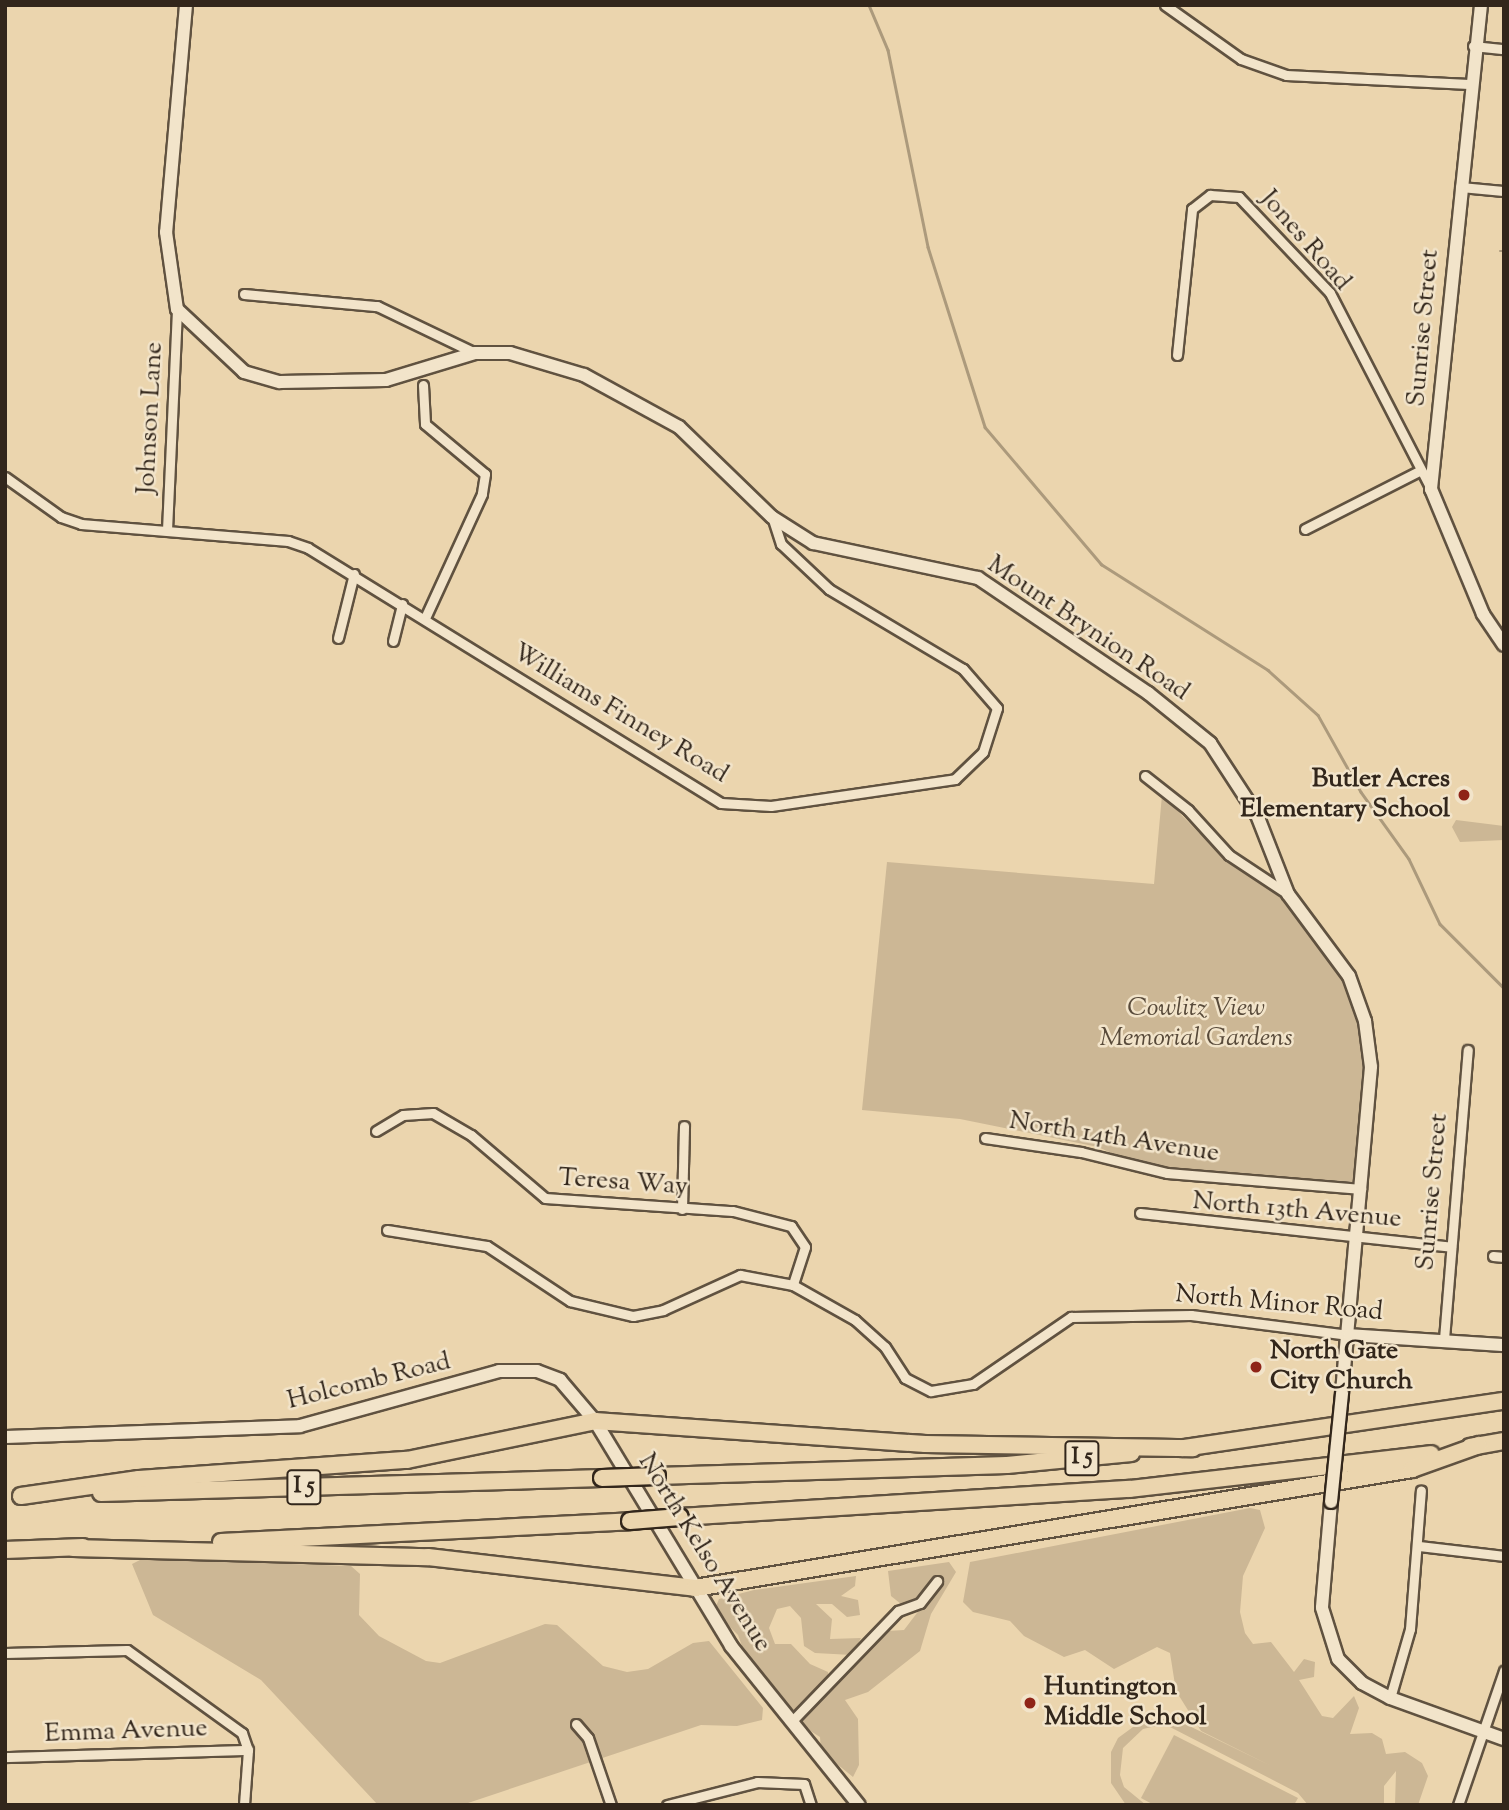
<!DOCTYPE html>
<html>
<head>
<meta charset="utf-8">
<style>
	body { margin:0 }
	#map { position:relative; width:1509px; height:1810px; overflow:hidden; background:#ebd5ae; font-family:"Sorts Mill Goudy",serif }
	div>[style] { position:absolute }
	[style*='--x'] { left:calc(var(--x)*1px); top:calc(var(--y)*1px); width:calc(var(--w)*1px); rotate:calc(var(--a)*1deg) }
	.green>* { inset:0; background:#ccb795 }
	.stream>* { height:2.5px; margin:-1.25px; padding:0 1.25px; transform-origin:1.25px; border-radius:1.25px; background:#ac9a7c }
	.roads { filter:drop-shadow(2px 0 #605240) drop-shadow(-2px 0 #605240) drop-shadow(0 2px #605240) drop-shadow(0 -2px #605240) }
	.street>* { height:9px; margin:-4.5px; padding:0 4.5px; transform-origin:4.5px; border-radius:4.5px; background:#f2e4ca }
	.secondary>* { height:12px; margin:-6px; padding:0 6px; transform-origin:6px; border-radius:6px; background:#f2e4ca }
	.highway>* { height:16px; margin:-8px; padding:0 8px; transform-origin:8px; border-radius:8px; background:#ebd5ae }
	.bridges { filter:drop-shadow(2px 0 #32261b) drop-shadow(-2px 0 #32261b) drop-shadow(0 2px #32261b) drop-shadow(0 -2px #32261b) }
	.secondary-bridge>* { height:12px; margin:-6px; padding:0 6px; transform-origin:6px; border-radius:6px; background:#f2e4ca }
	.highway-bridge>* { height:16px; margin:-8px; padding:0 8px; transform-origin:8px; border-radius:8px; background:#ebd5ae }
	.dots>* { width:19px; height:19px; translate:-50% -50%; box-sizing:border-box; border:4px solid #f2e4ca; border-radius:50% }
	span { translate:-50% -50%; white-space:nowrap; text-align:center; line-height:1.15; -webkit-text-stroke:5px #f2e4ca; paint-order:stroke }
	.shield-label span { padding:2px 5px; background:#f2e4ca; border:2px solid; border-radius:5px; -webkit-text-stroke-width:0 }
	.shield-label { font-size:24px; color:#32261b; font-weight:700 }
	.street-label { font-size:26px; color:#32261b }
	.poi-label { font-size:26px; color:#32261b; font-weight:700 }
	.right { translate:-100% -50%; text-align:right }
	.left { translate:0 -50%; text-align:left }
	.park-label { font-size:26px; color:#584a3a; font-style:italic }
	.frame { position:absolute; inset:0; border:7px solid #32261b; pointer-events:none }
</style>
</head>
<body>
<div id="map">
	<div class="green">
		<i style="clip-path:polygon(1162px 795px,1199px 833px,1273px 889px,1340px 970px,1361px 1023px,1364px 1072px,1356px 1184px,1136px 1164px,1098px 1147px,960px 1119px,862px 1110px,887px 862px,1154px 884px)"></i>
		<i style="clip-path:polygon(1456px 820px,1504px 826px,1504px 840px,1460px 842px,1452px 827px)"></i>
		<i style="clip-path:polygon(1250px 1508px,1260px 1510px,1265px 1528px,1243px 1576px,1240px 1612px,1245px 1633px,1253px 1644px,1271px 1642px,1294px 1672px,1304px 1659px,1315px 1662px,1314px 1677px,1299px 1680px,1322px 1716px,1333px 1718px,1354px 1696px,1359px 1708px,1350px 1734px,1372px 1733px,1382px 1739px,1386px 1754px,1405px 1752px,1422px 1763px,1428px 1776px,1418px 1805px,1395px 1805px,1396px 1771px,1384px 1786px,1384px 1805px,1308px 1805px,1298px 1793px,1170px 1727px,1156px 1726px,1143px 1729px,1123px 1748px,1120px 1775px,1124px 1787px,1146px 1805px,1126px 1805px,1111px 1783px,1111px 1752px,1118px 1738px,1144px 1719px,1175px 1719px,1269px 1765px,1201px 1731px,1176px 1691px,1170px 1653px,1157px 1647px,1114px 1669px,1085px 1650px,1064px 1657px,1024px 1636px,1010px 1621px,973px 1612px,963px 1602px,970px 1562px)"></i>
		<i style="clip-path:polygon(142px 1559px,351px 1566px,360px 1574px,359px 1615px,379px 1636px,426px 1661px,440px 1663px,545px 1624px,557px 1625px,603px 1666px,627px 1672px,648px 1669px,693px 1643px,709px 1641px,763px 1708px,762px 1720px,737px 1726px,701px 1725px,462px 1805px,378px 1805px,261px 1680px,153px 1615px,132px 1564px)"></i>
		<i style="clip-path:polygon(949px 1562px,956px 1572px,931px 1614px,920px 1651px,868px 1692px,845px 1700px,858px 1719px,859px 1765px,853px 1777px,821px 1751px,820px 1737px,801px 1725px,745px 1654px,738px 1635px,714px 1611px,719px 1599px,754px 1590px,856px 1576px,855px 1586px,841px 1596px,858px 1600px,860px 1615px,847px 1617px,832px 1604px,816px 1604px,832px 1619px,830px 1639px,861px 1638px,852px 1655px,815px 1653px,804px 1646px,801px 1618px,790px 1606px,777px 1609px,769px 1628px,775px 1644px,791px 1644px,810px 1664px,828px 1672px,829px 1691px,867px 1647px,888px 1631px,904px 1630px,920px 1609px,920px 1599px,901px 1604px,891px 1596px,888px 1571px)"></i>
		<i style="clip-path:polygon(1174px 1735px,1298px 1798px,1294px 1805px,1154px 1805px,1141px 1798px)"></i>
	</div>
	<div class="stream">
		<i style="--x:869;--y:5;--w:49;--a:67.1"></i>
		<i style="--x:888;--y:50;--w:201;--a:78.5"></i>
		<i style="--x:928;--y:247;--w:189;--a:72.4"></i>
		<i style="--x:985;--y:427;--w:180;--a:49.7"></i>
		<i style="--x:1101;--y:564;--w:198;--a:32.4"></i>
		<i style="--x:1268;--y:670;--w:67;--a:42"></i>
		<i style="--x:1318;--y:715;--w:88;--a:60.8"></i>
		<i style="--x:1361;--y:792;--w:82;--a:54.4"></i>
		<i style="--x:1409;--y:859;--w:72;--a:64.5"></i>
		<i style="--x:1440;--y:924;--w:91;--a:45"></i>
		<i style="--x:1500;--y:251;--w:4;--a:0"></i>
	</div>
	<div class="roads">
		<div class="street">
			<i style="--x:1165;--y:5;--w:93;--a:35.4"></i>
			<i style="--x:1241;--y:59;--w:48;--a:19.6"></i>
			<i style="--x:1286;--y:75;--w:183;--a:2.8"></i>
			<i style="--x:1473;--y:46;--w:31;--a:6"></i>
			<i style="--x:1460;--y:187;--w:44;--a:5.2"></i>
			<i style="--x:244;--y:294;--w:134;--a:5.2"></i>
			<i style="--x:377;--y:306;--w:109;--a:25.6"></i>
			<i style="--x:1177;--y:355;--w:147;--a:-84.1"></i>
			<i style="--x:1192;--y:209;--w:23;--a:-38"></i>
			<i style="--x:1210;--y:195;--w:29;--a:4"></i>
			<i style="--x:1239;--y:197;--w:132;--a:46.5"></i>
			<i style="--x:1330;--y:293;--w:220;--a:62.7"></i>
			<i style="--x:423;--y:385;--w:39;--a:87"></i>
			<i style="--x:425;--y:424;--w:78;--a:39.8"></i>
			<i style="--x:485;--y:474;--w:20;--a:99"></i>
			<i style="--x:482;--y:494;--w:136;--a:114.7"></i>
			<i style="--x:5;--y:477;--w:69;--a:35.5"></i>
			<i style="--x:61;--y:517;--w:21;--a:19"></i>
			<i style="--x:81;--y:524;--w:208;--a:4.7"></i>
			<i style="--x:288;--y:541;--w:21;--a:19"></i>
			<i style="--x:308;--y:548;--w:485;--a:31.7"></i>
			<i style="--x:721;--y:803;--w:50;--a:3.4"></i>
			<i style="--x:771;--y:806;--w:186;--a:-8.3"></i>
			<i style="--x:955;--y:779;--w:39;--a:-44"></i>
			<i style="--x:983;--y:752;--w:46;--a:-72.3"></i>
			<i style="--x:997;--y:708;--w:52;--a:-131.1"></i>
			<i style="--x:963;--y:669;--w:156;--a:-149.2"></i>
			<i style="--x:829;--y:589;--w:66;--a:-136.8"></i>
			<i style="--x:781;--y:544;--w:28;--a:-108"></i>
			<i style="--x:1305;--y:529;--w:128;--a:-27"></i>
			<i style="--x:167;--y:530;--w:221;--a:-87.4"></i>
			<i style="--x:338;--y:638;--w:66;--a:-76"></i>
			<i style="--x:393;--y:641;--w:38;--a:-76"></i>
			<i style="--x:1145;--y:776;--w:55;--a:38.3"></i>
			<i style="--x:1188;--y:810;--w:61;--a:47.7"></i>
			<i style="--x:1229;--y:855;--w:71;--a:33.5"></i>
			<i style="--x:376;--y:1131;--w:31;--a:-31"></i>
			<i style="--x:403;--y:1115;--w:30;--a:-4"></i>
			<i style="--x:433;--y:1113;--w:44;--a:30.1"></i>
			<i style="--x:471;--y:1135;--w:97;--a:40.4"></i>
			<i style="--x:545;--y:1198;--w:188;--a:4"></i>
			<i style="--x:733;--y:1211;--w:60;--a:14.5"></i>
			<i style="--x:791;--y:1226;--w:25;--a:56"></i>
			<i style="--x:805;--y:1247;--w:40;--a:108"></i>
			<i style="--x:985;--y:1138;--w:97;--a:8.3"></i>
			<i style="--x:1081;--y:1152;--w:89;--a:13.7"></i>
			<i style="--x:1167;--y:1173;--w:195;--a:4.7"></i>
			<i style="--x:682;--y:1209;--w:83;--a:-88.6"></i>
			<i style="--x:1140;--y:1213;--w:313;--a:6.2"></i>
			<i style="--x:387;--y:1230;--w:101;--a:9.1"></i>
			<i style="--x:487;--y:1246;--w:100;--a:33.5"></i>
			<i style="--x:570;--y:1301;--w:65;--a:13.4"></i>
			<i style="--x:633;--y:1316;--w:31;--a:-11"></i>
			<i style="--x:663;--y:1310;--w:85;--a:-24.4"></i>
			<i style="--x:740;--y:1275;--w:54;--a:10.7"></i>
			<i style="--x:793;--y:1285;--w:71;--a:29.4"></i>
			<i style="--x:855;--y:1320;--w:40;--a:42"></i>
			<i style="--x:885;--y:1347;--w:37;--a:57"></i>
			<i style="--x:905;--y:1378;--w:29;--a:27"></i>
			<i style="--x:931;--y:1391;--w:43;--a:-9.5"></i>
			<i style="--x:973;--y:1384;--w:119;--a:-34.4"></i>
			<i style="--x:1071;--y:1317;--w:120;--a:-1"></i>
			<i style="--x:1191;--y:1315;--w:159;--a:7.2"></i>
			<i style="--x:1493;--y:1256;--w:11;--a:5"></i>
			<i style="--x:1444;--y:1339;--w:290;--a:-85.3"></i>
			<i style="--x:1419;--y:1546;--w:86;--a:6.7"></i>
			<i style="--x:5;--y:1653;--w:122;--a:-1.4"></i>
			<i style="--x:127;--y:1650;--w:142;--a:35.8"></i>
			<i style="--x:242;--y:1733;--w:18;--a:71"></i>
			<i style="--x:248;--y:1750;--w:55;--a:94.2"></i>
			<i style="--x:1390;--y:1698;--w:72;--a:-73.8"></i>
			<i style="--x:1410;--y:1629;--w:139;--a:-85.5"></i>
			<i style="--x:792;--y:1721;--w:153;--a:-46.1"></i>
			<i style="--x:898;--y:1611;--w:23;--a:-20"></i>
			<i style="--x:920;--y:1603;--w:28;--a:-52"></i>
			<i style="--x:576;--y:1724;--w:18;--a:49"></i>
			<i style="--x:588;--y:1738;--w:71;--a:71.1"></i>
			<i style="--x:5;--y:1757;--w:243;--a:-1.7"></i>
			<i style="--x:667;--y:1805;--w:93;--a:-14.3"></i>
			<i style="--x:757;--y:1782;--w:47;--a:2.4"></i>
			<i style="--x:804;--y:1784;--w:22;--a:72"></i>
			<i style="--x:1458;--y:1805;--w:142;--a:-71.1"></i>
		</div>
		<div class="secondary">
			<i style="--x:186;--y:5;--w:228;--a:95"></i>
			<i style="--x:166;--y:232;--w:78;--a:81.9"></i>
			<i style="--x:177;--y:309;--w:92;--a:43.2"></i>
			<i style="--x:244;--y:372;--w:37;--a:16"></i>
			<i style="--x:280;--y:382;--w:106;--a:-1.1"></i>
			<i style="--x:386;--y:380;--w:93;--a:-16.9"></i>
			<i style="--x:475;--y:353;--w:35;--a:0"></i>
			<i style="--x:510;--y:353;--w:77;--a:16.6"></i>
			<i style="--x:584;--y:375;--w:108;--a:28.7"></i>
			<i style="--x:679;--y:427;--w:129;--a:44.1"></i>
			<i style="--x:772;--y:517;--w:49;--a:32.4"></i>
			<i style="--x:813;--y:543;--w:169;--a:12"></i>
			<i style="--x:978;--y:578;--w:205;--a:34.1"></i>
			<i style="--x:1148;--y:693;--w:80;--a:38.9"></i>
			<i style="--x:1210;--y:743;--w:86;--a:56.9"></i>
			<i style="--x:1257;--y:815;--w:85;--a:68.6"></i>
			<i style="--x:1288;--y:894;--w:102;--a:53.4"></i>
			<i style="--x:1349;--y:976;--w:48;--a:70.4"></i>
			<i style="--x:1365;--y:1021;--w:46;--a:82.6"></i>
			<i style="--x:1371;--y:1067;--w:327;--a:95.1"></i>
			<i style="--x:1481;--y:5;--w:487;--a:95.9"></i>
			<i style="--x:1431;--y:489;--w:135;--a:67.4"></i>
			<i style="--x:1483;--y:614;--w:37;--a:56"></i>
			<i style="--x:1349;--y:1335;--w:155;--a:3.7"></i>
			<i style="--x:5;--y:1437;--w:295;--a:-2.1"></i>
			<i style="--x:300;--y:1426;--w:206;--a:-15.4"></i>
			<i style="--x:499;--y:1371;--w:38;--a:0"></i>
			<i style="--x:537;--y:1371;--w:25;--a:21"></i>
			<i style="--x:560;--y:1380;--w:54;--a:49.5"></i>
			<i style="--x:595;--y:1421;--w:263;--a:58.8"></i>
			<i style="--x:731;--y:1646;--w:204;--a:51.2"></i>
			<i style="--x:1331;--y:1502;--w:106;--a:94.9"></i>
			<i style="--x:1322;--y:1608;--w:53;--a:72.6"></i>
			<i style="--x:1338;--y:1659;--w:34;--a:45"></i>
			<i style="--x:1362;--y:1683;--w:32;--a:28"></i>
			<i style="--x:1390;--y:1698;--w:121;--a:19.8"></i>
		</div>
		<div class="highway">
			<i style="--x:1470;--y:1447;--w:35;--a:-10"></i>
			<i style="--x:1184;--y:1448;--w:323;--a:-8.4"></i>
			<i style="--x:657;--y:1476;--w:350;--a:-1.8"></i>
			<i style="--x:1007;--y:1465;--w:125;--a:-5.5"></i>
			<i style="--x:101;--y:1493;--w:501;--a:-1.71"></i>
			<i style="--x:21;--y:1496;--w:119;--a:-8.2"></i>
			<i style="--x:139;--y:1479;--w:269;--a:-4.1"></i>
			<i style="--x:407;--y:1460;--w:192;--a:-11.7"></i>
			<i style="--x:595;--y:1421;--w:331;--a:4"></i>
			<i style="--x:925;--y:1444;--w:268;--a:0.9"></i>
			<i style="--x:680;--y:1517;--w:451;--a:-3.6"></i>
			<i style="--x:1130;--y:1489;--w:303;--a:-6.6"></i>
			<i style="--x:221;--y:1542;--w:410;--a:-2.9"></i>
			<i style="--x:73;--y:1548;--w:355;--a:1.5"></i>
			<i style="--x:428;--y:1557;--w:269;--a:6.6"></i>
			<i style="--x:695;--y:1588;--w:727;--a:-9.42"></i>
			<i style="--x:1412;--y:1469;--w:71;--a:-19.7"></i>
			<i style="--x:5;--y:1550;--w:78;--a:-2.2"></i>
		</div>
	</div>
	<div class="bridges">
		<div class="secondary-bridge">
			<i style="--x:1331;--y:1502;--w:110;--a:-84.2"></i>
		</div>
		<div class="highway-bridge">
			<i style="--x:602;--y:1478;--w:55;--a:-2.1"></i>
			<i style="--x:630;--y:1521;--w:50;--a:-4.6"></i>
		</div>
	</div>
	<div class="dots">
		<i style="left:1464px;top:795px;background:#8f2418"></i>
		<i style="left:1256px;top:1367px;background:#8f2418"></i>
		<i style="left:1030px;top:1703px;background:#8f2418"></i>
	</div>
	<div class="shield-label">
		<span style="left:1082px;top:1458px">I 5</span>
		<span style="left:304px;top:1487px">I 5</span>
	</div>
	<div class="street-label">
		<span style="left:1305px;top:241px;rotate:49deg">Jones Road</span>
		<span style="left:1424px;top:328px;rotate:-85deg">Sunrise Street</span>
		<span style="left:151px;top:418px;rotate:-87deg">Johnson Lane</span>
		<span style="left:1088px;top:629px;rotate:34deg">Mount Brynion Road</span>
		<span style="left:620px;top:714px;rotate:31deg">Williams Finney Road</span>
		<span style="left:1114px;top:1138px;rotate:9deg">North 14th Avenue</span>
		<span style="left:623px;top:1183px;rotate:4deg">Teresa Way</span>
		<span style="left:1433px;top:1192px;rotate:-85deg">Sunrise Street</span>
		<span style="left:1297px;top:1211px;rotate:5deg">North 13th Avenue</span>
		<span style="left:1279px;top:1304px;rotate:5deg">North Minor Road</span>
		<span style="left:369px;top:1382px;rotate:-14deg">Holcomb Road</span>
		<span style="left:704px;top:1553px;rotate:58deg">North Kelso Avenue</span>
		<span style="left:126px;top:1732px;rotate:-2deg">Emma Avenue</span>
	</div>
	<div class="poi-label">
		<span class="right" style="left:1450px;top:795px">Butler Acres<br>Elementary School</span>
		<span class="left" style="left:1270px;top:1367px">North Gate<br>City Church</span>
		<span class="left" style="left:1044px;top:1703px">Huntington<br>Middle School</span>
	</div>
	<div class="park-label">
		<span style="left:1196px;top:1024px">Cowlitz View<br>Memorial Gardens</span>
	</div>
	<div class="frame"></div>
</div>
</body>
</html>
